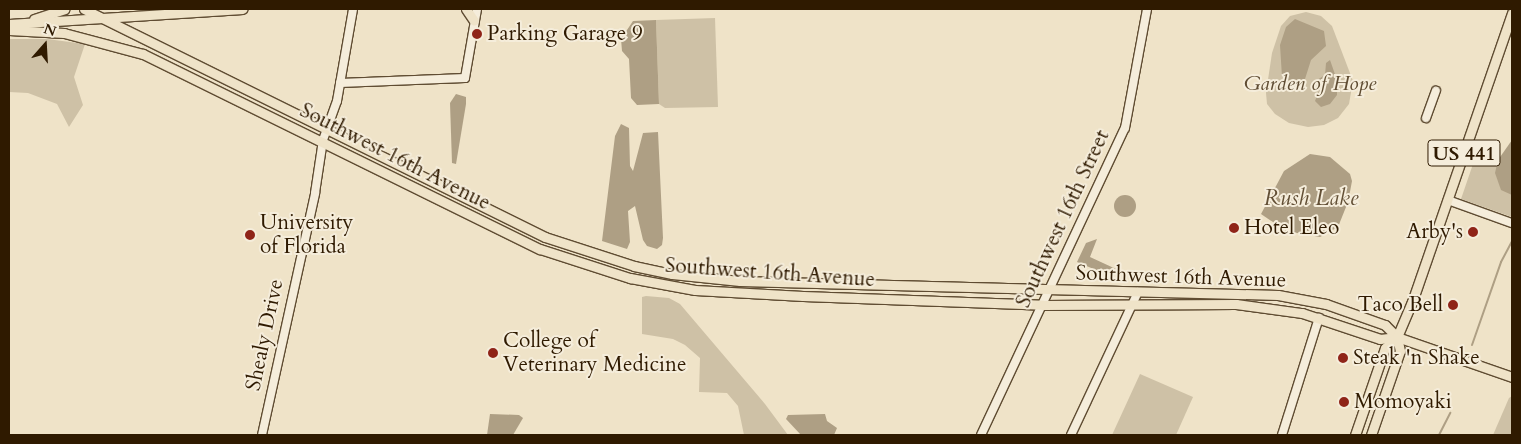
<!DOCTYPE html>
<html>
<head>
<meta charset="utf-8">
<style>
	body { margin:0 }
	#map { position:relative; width:1521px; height:444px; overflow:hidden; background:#efe3c8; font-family:Cardo,serif }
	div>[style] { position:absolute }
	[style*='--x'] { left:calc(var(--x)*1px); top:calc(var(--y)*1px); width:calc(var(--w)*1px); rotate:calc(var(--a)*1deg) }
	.green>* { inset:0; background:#cec1a6 }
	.water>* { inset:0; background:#ae9f84 }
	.round { border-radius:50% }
	.stream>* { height:2px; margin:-1px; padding:0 1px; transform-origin:1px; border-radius:1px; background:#ae9f84 }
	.roads { filter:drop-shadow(1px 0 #5f4c32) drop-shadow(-1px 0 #5f4c32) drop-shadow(0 1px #5f4c32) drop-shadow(0 -1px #5f4c32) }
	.minor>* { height:8px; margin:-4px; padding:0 4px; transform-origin:4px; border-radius:4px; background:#f5eddb }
	.major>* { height:9px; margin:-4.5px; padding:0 4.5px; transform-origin:4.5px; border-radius:4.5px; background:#efe3c8 }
	.dots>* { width:14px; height:14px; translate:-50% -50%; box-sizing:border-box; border:2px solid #f5eddb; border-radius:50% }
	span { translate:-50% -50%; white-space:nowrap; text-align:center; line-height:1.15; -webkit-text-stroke:4px #f5eddb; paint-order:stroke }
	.shield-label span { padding:1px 4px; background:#f5eddb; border:1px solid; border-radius:4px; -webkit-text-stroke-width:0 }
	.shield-label { font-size:20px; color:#2f1a00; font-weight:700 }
	.poi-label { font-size:21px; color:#2f1a00 }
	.left { translate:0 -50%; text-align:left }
	.right { translate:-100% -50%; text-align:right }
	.park-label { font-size:21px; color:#5f4c32; font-style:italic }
	.street-label { font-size:21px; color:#2f1a00 }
	.water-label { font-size:22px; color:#624f35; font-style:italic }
	.frame { position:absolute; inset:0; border:10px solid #2f1a00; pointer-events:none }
	.north { position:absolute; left:20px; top:20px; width:50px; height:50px; -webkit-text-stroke:4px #f5eddb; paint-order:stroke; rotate:19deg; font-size:14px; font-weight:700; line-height:20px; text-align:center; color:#2f1a00 }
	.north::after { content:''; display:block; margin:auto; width:18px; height:22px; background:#2f1a00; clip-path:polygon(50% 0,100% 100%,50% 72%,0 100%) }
</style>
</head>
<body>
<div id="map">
	<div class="green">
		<i style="clip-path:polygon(1306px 12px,1321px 16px,1332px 26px,1353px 81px,1349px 104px,1338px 118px,1324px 125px,1308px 127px,1289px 123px,1275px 114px,1267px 104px,1266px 93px,1272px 53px,1281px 26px,1290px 16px)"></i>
		<i style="clip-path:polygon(715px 18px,718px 107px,665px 108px,659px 104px,656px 20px)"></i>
		<i style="clip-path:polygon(9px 39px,47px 39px,85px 44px,74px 77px,83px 105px,69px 127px,57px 104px,28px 93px,9px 92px)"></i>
		<i style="clip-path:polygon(1480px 158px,1488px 160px,1492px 166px,1512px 166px,1512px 217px,1461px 199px,1473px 164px)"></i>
		<i style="clip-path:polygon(646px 296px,669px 298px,680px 304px,765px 404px,788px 435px,744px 435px,738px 406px,727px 393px,699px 392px,700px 358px,685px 345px,673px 339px,642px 334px,642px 297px)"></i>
		<i style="clip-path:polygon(1140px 374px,1193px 397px,1176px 435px,1112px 435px)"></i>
		<i style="clip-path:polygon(1512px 396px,1511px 435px,1493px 435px,1509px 398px)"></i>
	</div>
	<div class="water">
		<i style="clip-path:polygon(1295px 19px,1324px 31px,1326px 46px,1311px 60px,1305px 79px,1297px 84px,1282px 77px,1280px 45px,1286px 27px)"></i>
		<i style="clip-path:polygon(656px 20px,659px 104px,637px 105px,631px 98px,629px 59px,622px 51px,621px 39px,633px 21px)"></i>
		<i style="clip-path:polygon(1330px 60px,1337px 80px,1337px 95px,1330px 104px,1321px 107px,1315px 101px,1321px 86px,1317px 80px,1325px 75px,1326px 63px)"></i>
		<i style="clip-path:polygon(456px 94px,466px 97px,466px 104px,456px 164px,452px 163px,450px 103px)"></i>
		<i style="clip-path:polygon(621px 124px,629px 128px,630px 166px,633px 171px,643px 133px,658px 132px,663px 238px,662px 245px,657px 249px,647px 246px,643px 240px,635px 206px,628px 211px,630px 242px,627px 249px,602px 241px,615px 136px)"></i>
		<i style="clip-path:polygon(1512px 140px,1512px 195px,1501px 190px,1495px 173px,1498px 160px)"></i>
		<i style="clip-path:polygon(1310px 154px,1330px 157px,1350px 174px,1352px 181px,1348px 202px,1338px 227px,1320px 237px,1286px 231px,1261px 214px,1284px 171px)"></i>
		<i class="round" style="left:1114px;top:195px;width:22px;height:22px"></i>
		<i style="clip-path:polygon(1097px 239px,1090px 257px,1116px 269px,1096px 270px,1077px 262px,1086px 243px)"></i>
		<i style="clip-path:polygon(490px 414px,519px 415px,523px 418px,513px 435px,487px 435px)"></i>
		<i style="clip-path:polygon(825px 414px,827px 421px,837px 428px,834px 435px,801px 435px,786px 419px,788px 415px)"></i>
	</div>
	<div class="stream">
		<i style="--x:1472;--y:345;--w:88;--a:-70.7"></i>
		<i style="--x:1501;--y:262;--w:24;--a:-62"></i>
		<i style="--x:1439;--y:435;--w:25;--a:-63"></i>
	</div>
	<div class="roads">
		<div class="minor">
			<i style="--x:340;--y:83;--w:125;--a:-2.3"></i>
			<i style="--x:465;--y:78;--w:70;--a:-80.1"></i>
			<i style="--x:1426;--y:118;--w:29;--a:-70"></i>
			<i style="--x:1448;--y:200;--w:68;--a:19.8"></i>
			<i style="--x:262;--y:435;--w:248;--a:-77.6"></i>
			<i style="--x:315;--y:193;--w:54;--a:-81.4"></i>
			<i style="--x:323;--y:140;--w:41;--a:-70.3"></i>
			<i style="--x:337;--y:101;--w:93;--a:-80.1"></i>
			<i style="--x:981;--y:435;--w:339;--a:-64.9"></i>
			<i style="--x:1125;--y:128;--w:121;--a:-79.5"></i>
			<i style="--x:1071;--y:435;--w:158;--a:-64.9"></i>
			<i style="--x:1282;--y:435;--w:123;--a:-72.5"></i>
		</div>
		<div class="major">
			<i style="--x:84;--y:9;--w:514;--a:26.32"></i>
			<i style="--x:545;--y:237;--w:94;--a:18"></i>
			<i style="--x:634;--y:266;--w:39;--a:12"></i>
			<i style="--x:672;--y:274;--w:68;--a:5.9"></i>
			<i style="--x:740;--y:281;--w:538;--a:1.49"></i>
			<i style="--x:1278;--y:295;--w:49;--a:10.6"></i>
			<i style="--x:1326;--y:304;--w:63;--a:19.6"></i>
			<i style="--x:1385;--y:325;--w:17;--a:45"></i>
			<i style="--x:466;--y:9;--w:14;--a:56"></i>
			<i style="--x:34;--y:19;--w:32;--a:-18"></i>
			<i style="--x:9;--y:24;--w:234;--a:-3.7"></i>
			<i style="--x:9;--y:30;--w:55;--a:3.1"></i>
			<i style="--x:64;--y:33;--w:82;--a:14.9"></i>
			<i style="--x:143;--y:54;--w:442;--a:26.2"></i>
			<i style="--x:540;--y:249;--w:95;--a:17.9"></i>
			<i style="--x:630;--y:278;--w:66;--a:10.5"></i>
			<i style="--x:695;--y:290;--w:108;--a:3.2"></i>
			<i style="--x:803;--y:296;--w:240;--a:2.1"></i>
			<i style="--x:1043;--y:305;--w:193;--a:-0.3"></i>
			<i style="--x:1236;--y:304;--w:67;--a:7.8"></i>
			<i style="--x:1302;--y:313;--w:82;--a:18.4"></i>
			<i style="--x:1380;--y:339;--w:17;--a:-7"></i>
			<i style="--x:1397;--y:337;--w:122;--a:19.2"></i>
			<i style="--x:1355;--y:435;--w:92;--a:-71"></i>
			<i style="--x:1385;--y:348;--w:16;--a:-43"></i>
			<i style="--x:1397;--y:337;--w:38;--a:-67"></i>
			<i style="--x:1412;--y:302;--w:306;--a:-70.9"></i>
			<i style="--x:1371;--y:435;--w:89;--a:-71"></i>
			<i style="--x:1400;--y:351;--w:14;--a:-102"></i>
		</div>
	</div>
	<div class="dots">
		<i style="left:477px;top:34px;background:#8f2418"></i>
		<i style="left:1234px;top:228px;background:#8f2418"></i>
		<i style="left:1473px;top:232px;background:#8f2418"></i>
		<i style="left:250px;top:235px;background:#8f2418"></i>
		<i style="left:1453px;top:305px;background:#8f2418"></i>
		<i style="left:493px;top:353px;background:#8f2418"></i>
		<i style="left:1343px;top:358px;background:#8f2418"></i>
		<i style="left:1344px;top:402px;background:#8f2418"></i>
	</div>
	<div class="shield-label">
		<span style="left:1464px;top:153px">US 441</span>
	</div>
	<div class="poi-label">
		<span class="left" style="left:487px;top:34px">Parking Garage 9</span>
		<span class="left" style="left:260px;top:235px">University<br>of Florida</span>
		<span class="left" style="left:1244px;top:228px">Hotel Eleo</span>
		<span class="right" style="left:1463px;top:232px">Arby's</span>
		<span class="right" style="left:1443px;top:305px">Taco Bell</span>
		<span class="left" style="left:503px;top:353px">College of<br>Veterinary Medicine</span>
		<span class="left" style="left:1353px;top:358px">Steak 'n Shake</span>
		<span class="left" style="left:1354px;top:402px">Momoyaki</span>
	</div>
	<div class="park-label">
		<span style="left:1310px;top:84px">Garden of Hope</span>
	</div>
	<div class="street-label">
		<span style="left:395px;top:157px;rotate:27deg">Southwest 16th Avenue</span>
		<span style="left:1063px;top:219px;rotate:-65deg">Southwest 16th Street</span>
		<span style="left:770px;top:273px;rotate:4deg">Southwest 16th Avenue</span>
		<span style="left:1181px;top:277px;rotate:2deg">Southwest 16th Avenue</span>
		<span style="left:265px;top:335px;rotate:-78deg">Shealy Drive</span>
	</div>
	<div class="water-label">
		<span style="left:1311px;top:199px">Rush Lake</span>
	</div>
	<div class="frame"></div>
	<div class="north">N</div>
</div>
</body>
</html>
